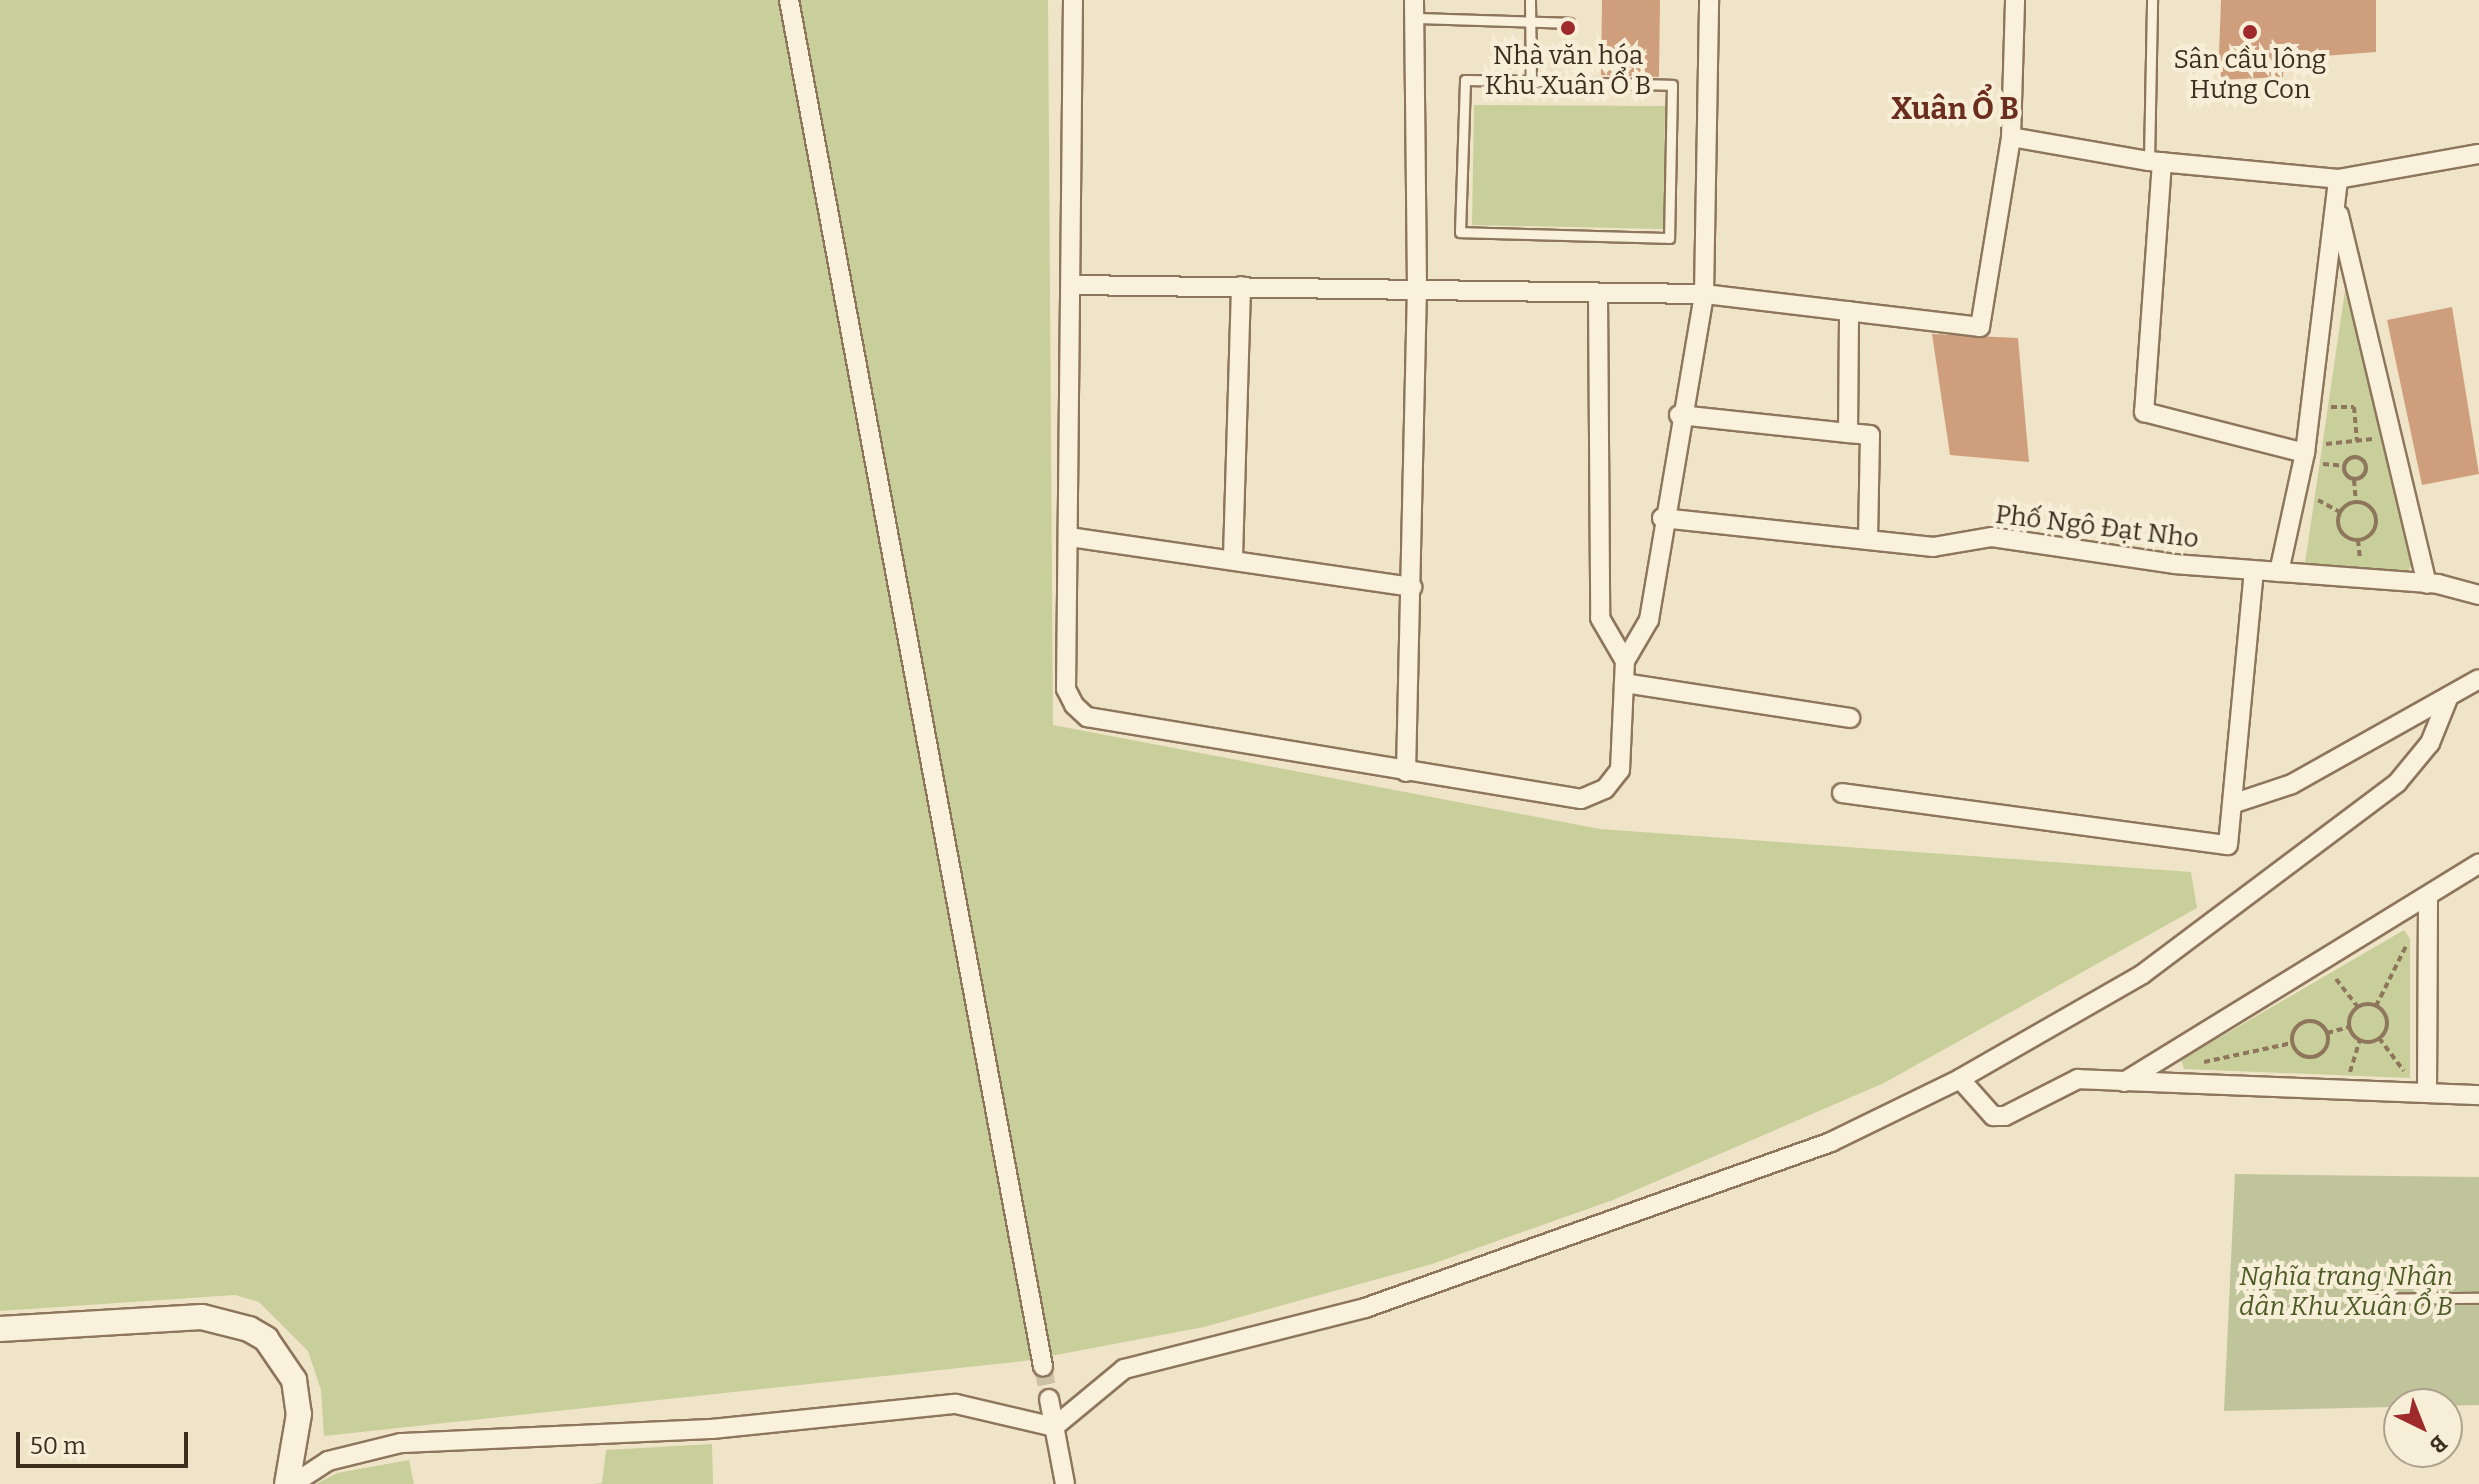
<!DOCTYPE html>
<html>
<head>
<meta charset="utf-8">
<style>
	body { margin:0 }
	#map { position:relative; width:2479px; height:1484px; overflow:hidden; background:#f0e4c8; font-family:Bitter,serif }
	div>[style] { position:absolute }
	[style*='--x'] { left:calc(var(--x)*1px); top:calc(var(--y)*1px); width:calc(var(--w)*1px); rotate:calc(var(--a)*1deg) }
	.green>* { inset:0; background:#c9cf9b }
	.cemetery>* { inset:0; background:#bfc49a }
	.building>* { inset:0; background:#cf9f7d }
	.minor-tunnel>* { height:18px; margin-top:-9px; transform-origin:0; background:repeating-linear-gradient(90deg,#ccc0a6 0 18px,transparent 0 27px) }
	.path>* { height:4px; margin-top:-2px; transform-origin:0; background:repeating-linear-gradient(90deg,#8d765c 0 6px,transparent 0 10px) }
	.path>.ring { margin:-2px; padding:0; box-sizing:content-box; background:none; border:4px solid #8d765c; border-radius:50% }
	.roads { filter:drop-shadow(2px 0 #8d765c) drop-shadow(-2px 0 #8d765c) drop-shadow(0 2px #8d765c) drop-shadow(0 -2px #8d765c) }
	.service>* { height:9px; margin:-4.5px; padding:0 4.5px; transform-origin:4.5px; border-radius:4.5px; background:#faf1dc }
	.minor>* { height:18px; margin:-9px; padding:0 9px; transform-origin:9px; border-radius:9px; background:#faf1dc }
	.tertiary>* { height:24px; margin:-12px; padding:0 12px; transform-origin:12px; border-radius:12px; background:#faf1dc }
	.dots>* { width:22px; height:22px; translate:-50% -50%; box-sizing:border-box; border:4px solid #f7eed8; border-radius:50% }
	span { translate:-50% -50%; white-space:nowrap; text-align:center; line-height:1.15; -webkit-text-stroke:8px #f7eed8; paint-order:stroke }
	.poi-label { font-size:26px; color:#3d2e20 }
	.street-label { font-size:26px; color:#3d2e20 }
	.park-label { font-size:26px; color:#4d5a26; font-style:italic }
	.quarter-label { font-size:30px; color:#6b2e1e; font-weight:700 }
	.north { position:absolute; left:2383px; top:1388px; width:80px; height:80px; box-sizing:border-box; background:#f7eed8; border:2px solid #ada18e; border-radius:50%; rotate:137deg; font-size:22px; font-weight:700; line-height:32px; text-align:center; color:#3d2e20 }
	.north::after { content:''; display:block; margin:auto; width:28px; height:36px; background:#9e2a2b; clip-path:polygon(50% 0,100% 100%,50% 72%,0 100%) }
	.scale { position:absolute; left:16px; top:1432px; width:172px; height:36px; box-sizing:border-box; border:4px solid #3d2e20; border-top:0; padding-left:10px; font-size:24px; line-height:28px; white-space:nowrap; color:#3d2e20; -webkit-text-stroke:6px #f7eed8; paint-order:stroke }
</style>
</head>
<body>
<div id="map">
	<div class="green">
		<i style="clip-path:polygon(0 0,1048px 0,1053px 725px,1600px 829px,2191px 872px,2197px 908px,1884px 1083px,1613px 1200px,1432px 1264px,1204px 1327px,1024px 1361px,324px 1436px,321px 1390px,308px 1351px,259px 1302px,235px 1295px,0 1311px)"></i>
		<i style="clip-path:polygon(1474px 105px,1665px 106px,1664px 229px,1472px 225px)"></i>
		<i style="clip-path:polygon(2348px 270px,2414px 562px,2407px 572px,2305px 563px)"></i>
		<i style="clip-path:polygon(2404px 930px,2410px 939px,2410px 1078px,2184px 1069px,2181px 1060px)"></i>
		<i style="clip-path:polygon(712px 1444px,713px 1484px,592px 1484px,602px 1483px,606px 1450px)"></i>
		<i style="clip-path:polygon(409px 1460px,414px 1484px,316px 1484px,337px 1473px)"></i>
	</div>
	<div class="cemetery">
		<i style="clip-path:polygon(2235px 1174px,2479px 1177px,2479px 1405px,2224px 1411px)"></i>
	</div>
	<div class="building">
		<i style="clip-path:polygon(1602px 0,1660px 0,1659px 77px,1601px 75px)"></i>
		<i style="clip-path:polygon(2221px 0,2376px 0,2376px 52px,2284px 59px,2283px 77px,2218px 80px)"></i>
		<i style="clip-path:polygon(2452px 307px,2479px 474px,2422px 485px,2387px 320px)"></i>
		<i style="clip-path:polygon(1932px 334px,2018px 338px,2029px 462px,1950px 455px)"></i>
	</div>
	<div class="minor-tunnel">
		<i style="--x:1043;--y:1367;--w:33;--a:79"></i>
	</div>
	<div class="path">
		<i style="--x:2331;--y:407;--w:23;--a:0"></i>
		<i style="--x:2354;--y:407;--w:34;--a:85"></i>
		<i style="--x:2326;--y:444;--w:47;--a:-6.1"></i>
		<i class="ring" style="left:2344px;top:457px;width:18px;height:18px"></i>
		<i style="--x:2323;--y:464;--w:21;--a:5"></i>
		<i style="--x:2354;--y:480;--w:21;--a:85"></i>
		<i style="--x:2318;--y:500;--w:25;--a:29"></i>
		<i class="ring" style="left:2338px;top:502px;width:34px;height:34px"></i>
		<i style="--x:2358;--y:540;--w:18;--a:84"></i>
		<i style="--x:2336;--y:979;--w:36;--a:52"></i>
		<i class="ring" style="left:2349px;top:1004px;width:34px;height:34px"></i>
		<i style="--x:2376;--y:1006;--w:69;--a:-63.4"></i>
		<i class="ring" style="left:2292px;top:1021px;width:32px;height:32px"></i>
		<i style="--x:2327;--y:1033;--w:24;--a:-15"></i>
		<i style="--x:2379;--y:1038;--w:41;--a:52.9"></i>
		<i style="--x:2204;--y:1062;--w:90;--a:-12.2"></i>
		<i style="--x:2350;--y:1072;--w:34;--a:-73"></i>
	</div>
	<div class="roads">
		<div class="service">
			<i style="--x:1530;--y:0;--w:81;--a:89.3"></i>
			<i style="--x:1531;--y:81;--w:141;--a:1.6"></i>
			<i style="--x:1672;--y:85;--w:153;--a:91.1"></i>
			<i style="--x:1669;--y:238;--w:209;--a:-178.4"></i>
			<i style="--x:1460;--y:232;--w:152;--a:-88.1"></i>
			<i style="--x:1465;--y:80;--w:66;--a:0.9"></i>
			<i style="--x:1414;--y:18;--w:155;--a:1.8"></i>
			<i style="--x:2149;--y:161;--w:161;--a:-88.9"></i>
			<i style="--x:2352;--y:1299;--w:127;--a:-0.5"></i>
		</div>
		<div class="minor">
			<i style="--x:789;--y:0;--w:1390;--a:79.47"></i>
			<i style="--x:1073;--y:0;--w:689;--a:90.58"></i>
			<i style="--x:1066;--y:689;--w:18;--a:63"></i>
			<i style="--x:1074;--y:705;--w:18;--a:43"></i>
			<i style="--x:1087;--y:717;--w:501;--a:9.42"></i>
			<i style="--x:1581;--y:799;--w:26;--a:-23"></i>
			<i style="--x:1605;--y:789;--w:24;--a:-52"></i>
			<i style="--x:1620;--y:770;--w:109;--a:-87.4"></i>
			<i style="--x:1625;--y:661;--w:48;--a:-59.7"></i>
			<i style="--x:1649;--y:620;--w:331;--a:-80.4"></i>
			<i style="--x:1704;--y:294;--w:294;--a:-89"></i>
			<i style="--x:2011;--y:137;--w:140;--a:9.9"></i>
			<i style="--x:2149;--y:161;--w:190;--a:5.4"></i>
			<i style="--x:2338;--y:179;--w:143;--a:-10.1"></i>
			<i style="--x:2162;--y:162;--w:251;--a:94.1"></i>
			<i style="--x:2144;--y:412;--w:166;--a:14.3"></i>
			<i style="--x:2305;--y:453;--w:276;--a:-83.1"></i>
			<i style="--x:2339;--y:215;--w:379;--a:76.6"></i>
			<i style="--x:1073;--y:285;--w:631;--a:0.82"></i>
			<i style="--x:1704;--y:294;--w:278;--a:6.8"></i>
			<i style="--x:1980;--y:327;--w:193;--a:-80.7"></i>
			<i style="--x:2011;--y:137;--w:137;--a:-88.3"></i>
			<i style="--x:1598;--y:295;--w:323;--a:89.6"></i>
			<i style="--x:1600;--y:618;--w:50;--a:59.8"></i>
			<i style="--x:1679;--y:415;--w:170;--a:6.1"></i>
			<i style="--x:1848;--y:433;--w:122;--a:-89.5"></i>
			<i style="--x:1848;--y:433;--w:22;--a:5"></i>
			<i style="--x:1870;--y:435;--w:105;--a:91.1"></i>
			<i style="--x:1662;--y:518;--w:273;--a:6.1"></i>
			<i style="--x:1933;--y:547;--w:60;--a:-9.6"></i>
			<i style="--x:1992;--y:537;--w:184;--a:8.4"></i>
			<i style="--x:2174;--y:564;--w:265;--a:4.3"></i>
			<i style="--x:2438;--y:584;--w:42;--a:15"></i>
			<i style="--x:1069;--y:537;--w:347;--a:8.3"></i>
			<i style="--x:1233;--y:557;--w:271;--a:-88.3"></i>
			<i style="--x:2279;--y:572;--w:122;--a:-77.7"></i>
			<i style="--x:1624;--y:683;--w:229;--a:8.8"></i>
			<i style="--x:2449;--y:696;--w:51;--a:112"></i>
			<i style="--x:2430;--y:743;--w:52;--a:129.5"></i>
			<i style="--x:2397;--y:783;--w:318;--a:143.1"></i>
			<i style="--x:2143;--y:974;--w:211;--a:150.2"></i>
			<i style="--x:1960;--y:1079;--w:50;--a:48.3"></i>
			<i style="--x:1993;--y:1116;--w:12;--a:0"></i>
			<i style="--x:2005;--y:1116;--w:82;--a:-26.9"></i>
			<i style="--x:2078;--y:1079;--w:401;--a:2.3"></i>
			<i style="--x:1406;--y:772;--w:485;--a:-88.7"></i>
			<i style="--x:1417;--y:287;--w:287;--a:-90.6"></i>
			<i style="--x:1842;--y:793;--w:389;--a:7.7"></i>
			<i style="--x:2228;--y:845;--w:275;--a:-84.6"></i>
			<i style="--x:2232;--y:804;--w:63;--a:-18.4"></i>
			<i style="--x:2292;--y:784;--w:214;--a:-29.3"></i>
			<i style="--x:2124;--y:1082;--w:417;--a:-31.6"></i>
			<i style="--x:2427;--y:1092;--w:192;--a:-89.7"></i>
			<i style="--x:1049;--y:1399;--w:86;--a:79.3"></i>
			<i style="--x:293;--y:1484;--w:42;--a:-33.3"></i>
			<i style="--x:328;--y:1461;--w:75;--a:-13.9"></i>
			<i style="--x:401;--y:1443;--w:311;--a:-2.6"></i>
			<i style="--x:712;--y:1429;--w:245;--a:-5.9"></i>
			<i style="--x:956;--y:1404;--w:101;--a:13.2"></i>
			<i style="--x:1054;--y:1427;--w:91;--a:-39.6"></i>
			<i style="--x:1124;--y:1369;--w:249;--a:-14.2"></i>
			<i style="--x:1365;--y:1308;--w:495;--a:-19.6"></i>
			<i style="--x:1831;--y:1142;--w:144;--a:-26"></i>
		</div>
		<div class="tertiary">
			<i style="--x:0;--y:1329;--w:202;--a:-3.4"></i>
			<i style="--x:202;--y:1317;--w:49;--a:14.3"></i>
			<i style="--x:249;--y:1329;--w:20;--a:30"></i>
			<i style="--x:266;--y:1339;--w:50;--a:55.7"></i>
			<i style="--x:294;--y:1380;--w:34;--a:82"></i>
			<i style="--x:299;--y:1414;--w:71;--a:99.7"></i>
		</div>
	</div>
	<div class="dots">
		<i style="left:1568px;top:28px;background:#9e2a2b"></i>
		<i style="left:2250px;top:32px;background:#9e2a2b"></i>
	</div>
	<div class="poi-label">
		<span style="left:1568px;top:71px">Nhà văn hóa<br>Khu Xuân Ổ B</span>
		<span style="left:2250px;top:75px">Sân cầu lông<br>Hưng Con</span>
	</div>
	<div class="street-label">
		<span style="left:2097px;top:527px;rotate:7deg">Phố Ngô Đạt Nho</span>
	</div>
	<div class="park-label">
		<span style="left:2346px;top:1292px">Nghĩa trang Nhân<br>dân Khu Xuân Ổ B</span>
	</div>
	<div class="quarter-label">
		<span style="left:1955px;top:109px">Xuân Ổ B</span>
	</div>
	<div class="north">B</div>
	<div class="scale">50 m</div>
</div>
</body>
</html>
